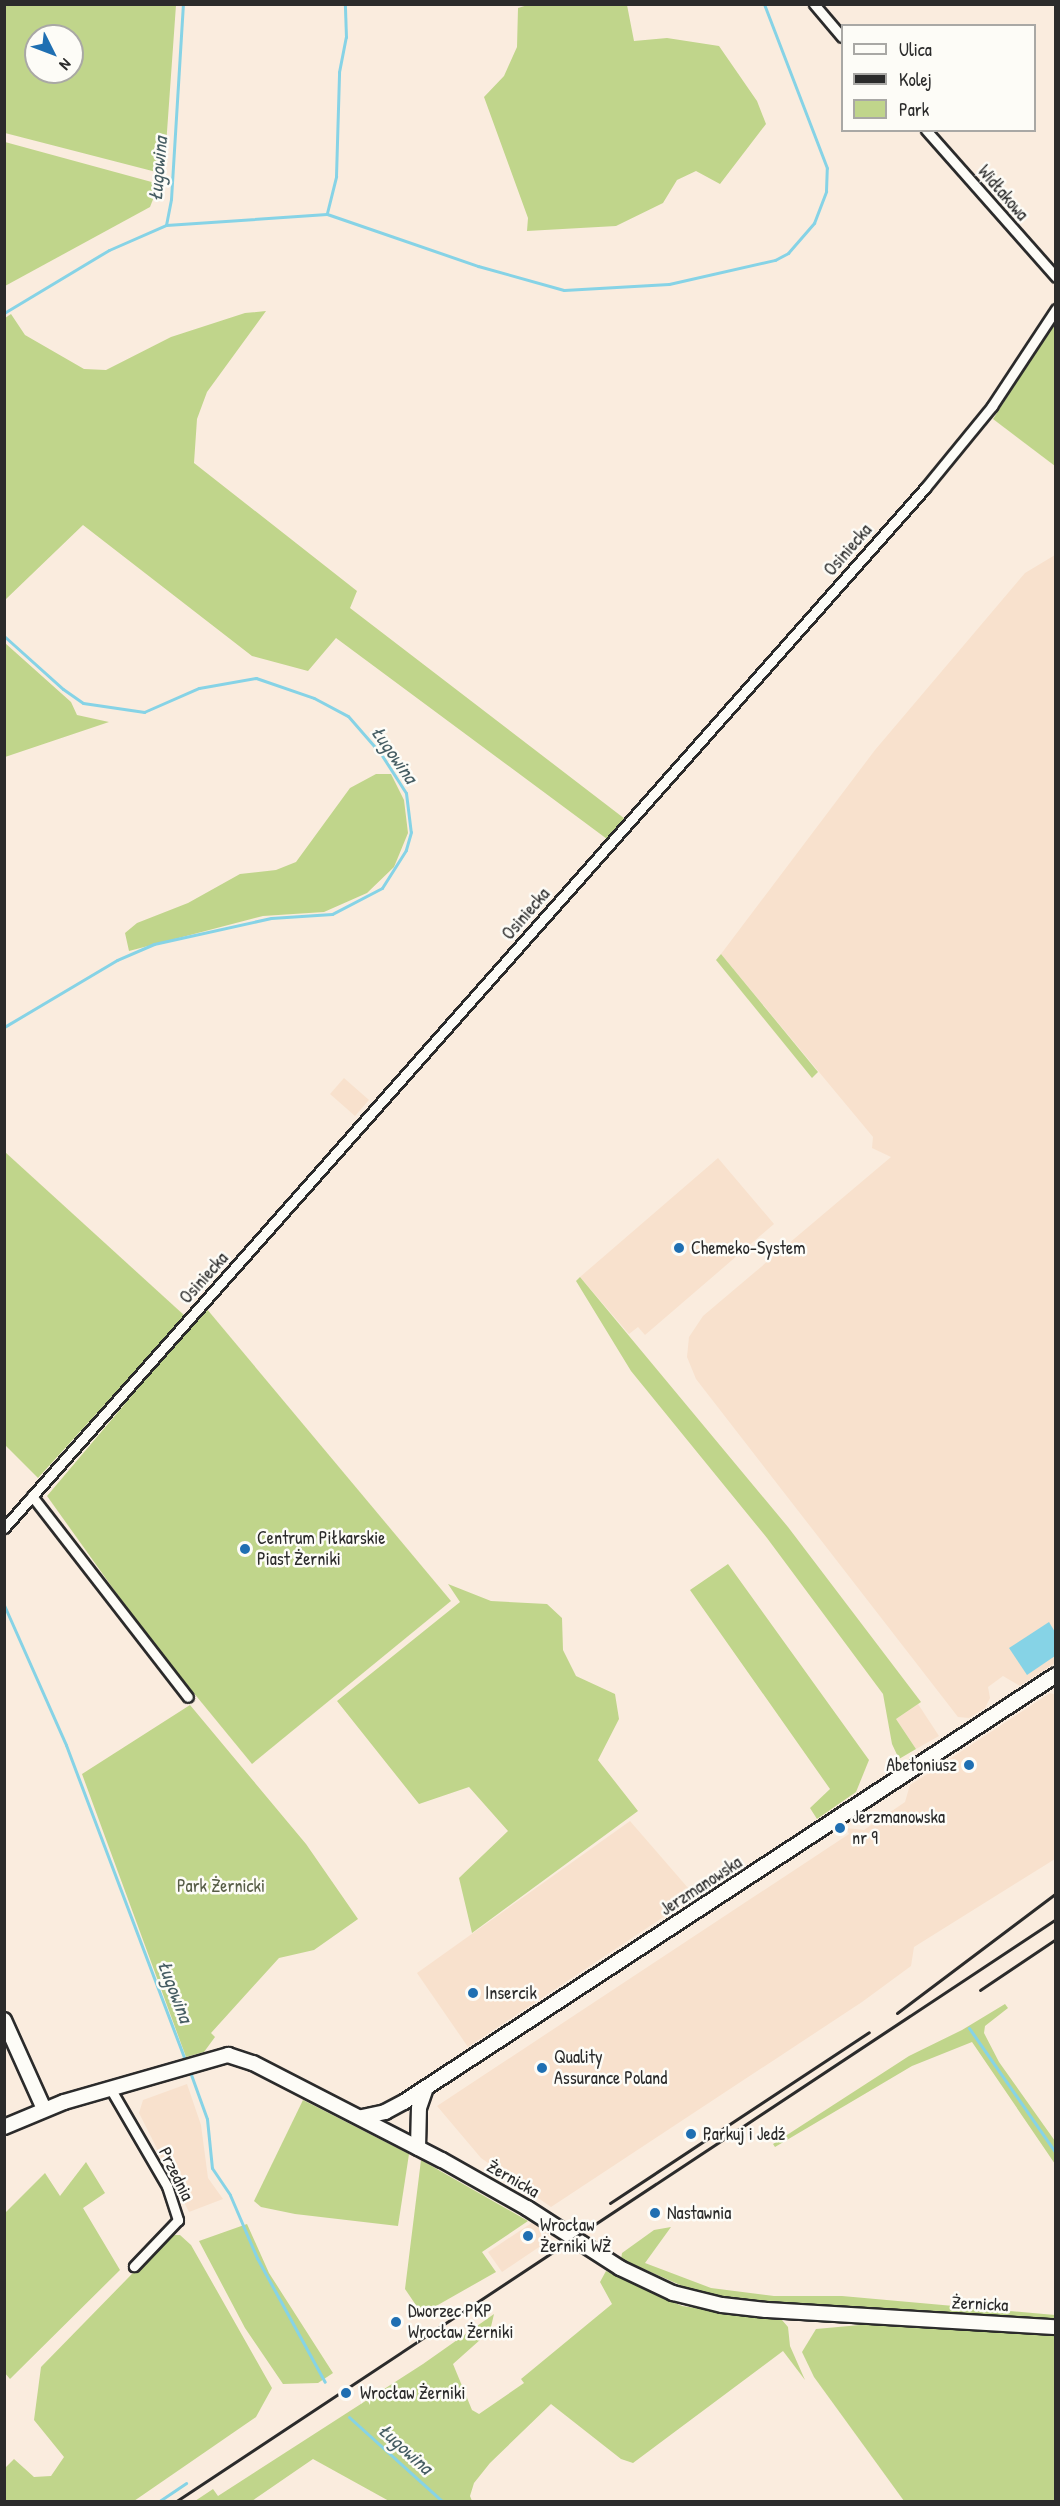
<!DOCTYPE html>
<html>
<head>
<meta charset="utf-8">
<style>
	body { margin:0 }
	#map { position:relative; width:1060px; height:2506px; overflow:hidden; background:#faecde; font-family:"Patrick Hand",sans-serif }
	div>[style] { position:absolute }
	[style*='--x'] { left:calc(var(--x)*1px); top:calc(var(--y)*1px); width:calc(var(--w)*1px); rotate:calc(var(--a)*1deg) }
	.built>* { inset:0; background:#f8e1cd }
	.green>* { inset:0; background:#c0d58b }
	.water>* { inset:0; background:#86d3e6 }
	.stream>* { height:3px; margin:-1.5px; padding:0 1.5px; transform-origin:1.5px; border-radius:1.5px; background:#86d3e6 }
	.roads { filter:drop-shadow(2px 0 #2b2b2b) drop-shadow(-2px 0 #2b2b2b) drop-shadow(0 2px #2b2b2b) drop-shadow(0 -2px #2b2b2b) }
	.street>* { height:9px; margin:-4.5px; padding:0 4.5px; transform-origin:4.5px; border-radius:4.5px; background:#fdfcf7 }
	.secondary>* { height:14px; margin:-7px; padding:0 7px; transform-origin:7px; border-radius:7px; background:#fdfcf7 }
	.rail>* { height:3px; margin:-1.5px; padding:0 1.5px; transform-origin:1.5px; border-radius:1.5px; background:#2b2b2b }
	.dots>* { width:16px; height:16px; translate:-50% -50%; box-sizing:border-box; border:3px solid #fdfcf7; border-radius:50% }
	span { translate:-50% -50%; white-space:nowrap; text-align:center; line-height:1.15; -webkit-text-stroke:5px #fdfcf7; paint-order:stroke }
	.street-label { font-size:18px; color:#2b2b2b }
	.poi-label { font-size:18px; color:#2b2b2b }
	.left { translate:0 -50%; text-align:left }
	.right { translate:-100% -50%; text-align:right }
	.park-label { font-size:18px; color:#585e48 }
	.water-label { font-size:20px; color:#465d63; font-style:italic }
	.frame { position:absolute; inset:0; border:6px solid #2b2b2b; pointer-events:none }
	.legend { position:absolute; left:841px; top:24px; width:195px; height:108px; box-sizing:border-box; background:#fdfcf7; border:2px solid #a9a8a5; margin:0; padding:8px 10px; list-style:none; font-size:18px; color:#2b2b2b }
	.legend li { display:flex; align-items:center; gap:12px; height:30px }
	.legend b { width:30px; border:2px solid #a9a8a5 }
	.north { position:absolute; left:24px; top:24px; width:60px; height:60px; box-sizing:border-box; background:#fdfcf7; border:2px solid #a9a8a5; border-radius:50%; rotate:132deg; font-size:16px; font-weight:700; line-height:24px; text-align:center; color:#2b2b2b }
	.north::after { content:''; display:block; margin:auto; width:21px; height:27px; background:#1f6fb2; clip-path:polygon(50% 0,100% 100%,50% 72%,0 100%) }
</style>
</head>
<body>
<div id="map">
	<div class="built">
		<i style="clip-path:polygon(1055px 555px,1055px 1663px,1020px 1686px,1003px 1676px,988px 1687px,990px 1698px,985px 1708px,969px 1718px,958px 1717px,696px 1379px,687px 1357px,689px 1337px,703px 1316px,891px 1157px,872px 1148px,873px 1137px,721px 954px,875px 750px,1025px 573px)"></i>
		<i style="clip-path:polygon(344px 1078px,369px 1100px,355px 1116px,330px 1094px)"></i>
		<i style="clip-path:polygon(718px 1158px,774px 1224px,645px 1335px,638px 1327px,629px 1334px,580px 1277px)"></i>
		<i style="clip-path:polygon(1050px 1693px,1056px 1695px,1055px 1859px,914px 1947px,911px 1966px,862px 2002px,551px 2207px,481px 2158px,437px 2106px,849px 1834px,846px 1828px,864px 1830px,905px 1802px,910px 1785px,932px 1771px,937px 1773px,942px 1764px)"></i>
		<i style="clip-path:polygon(918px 1704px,939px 1736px,916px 1749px,896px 1719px)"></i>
		<i style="clip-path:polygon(630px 1821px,695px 1896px,468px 2047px,417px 1973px)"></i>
		<i style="clip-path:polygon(187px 2084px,201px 2125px,208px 2178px,223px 2199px,189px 2212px,139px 2113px,143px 2100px)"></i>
		<i style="clip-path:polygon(533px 2222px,546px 2231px,545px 2243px,502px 2272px,488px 2252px)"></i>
	</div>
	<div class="green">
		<i style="clip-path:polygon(531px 4px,627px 5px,634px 41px,667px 38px,719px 46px,757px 101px,766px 124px,720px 184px,696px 171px,677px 180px,663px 203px,616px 226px,527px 231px,528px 218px,484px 97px,504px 76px,517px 47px,518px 8px)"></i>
		<i style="clip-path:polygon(evenodd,4px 5px,176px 5px,164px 174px,5px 133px,4px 5px,36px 36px,72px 36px,72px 72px,36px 72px,36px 36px)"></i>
		<i style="clip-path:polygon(4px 142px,5px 142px,159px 184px,150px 207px,5px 286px)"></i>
		<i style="clip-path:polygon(266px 311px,207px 392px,197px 419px,194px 463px,357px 591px,350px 608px,625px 819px,607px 839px,336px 638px,308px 671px,252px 656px,83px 525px,5px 600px,5px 318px,11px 314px,25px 335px,84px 369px,106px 370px,171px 337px,245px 313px)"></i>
		<i style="clip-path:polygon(1055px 322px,1056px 466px,1055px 466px,993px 419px)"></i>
		<i style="clip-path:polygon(5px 643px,71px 702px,77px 715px,109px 722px,5px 757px)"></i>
		<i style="clip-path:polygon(376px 774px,391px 774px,404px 800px,408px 833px,394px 867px,367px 893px,324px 912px,263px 916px,129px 951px,125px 933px,137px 923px,188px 903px,240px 874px,276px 870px,296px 862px,350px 788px)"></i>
		<i style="clip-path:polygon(721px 954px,818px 1072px,812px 1078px,716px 960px)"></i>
		<i style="clip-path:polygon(5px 1152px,185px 1316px,38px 1478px,5px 1445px)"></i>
		<i style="clip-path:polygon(580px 1277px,788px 1527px,921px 1702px,896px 1719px,916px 1749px,899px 1759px,892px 1744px,883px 1694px,767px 1538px,631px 1371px,576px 1281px)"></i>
		<i style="clip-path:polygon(206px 1308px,451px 1601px,252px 1764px,147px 1636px,47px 1496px)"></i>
		<i style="clip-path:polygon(728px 1564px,869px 1760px,856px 1792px,817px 1819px,810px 1808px,830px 1789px,690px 1590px)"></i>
		<i style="clip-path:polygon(448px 1584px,491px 1601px,547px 1604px,562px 1618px,563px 1650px,576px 1676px,615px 1694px,619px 1719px,598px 1760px,638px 1811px,472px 1933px,459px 1878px,508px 1831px,469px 1787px,419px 1804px,337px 1701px,460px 1602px)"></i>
		<i style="clip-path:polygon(190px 1705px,306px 1844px,358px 1919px,314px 1950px,279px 1958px,211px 2033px,215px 2037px,204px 2052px,186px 2057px,82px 1774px)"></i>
		<i style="clip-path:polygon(1005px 2004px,1008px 2008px,985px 2026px,984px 2033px,999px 2062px,1055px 2141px,1055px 2164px,972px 2042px,912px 2066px,775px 2147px,773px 2144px,909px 2056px,962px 2030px)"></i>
		<i style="clip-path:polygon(303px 2100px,409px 2154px,398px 2226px,295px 2214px,261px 2207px,254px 2201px)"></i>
		<i style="clip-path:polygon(421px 2160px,528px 2221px,482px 2252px,496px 2272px,422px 2314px,405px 2289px)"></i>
		<i style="clip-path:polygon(86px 2162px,105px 2193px,83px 2208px,120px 2270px,10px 2379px,4px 2372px,5px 2213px,45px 2173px,60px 2196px)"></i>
		<i style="clip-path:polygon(247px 2224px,269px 2273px,333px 2373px,318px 2383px,283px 2384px,245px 2328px,199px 2241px)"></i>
		<i style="clip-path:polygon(671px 2227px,645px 2263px,711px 2288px,774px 2296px,842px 2296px,1055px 2315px,1055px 2321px,739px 2302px,690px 2292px,687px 2288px,621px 2259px,622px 2253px,654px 2230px)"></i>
		<i style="clip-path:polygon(170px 2235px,180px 2235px,191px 2245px,272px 2388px,256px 2417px,134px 2501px,5px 2501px,4px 2469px,14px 2459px,34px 2477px,51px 2476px,64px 2457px,34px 2420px,41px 2367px)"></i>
		<i style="clip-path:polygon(606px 2271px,682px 2306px,782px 2320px,788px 2327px,790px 2346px,805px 2380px,783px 2351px,633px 2463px,621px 2459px,551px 2404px,490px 2463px,474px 2483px,470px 2496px,472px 2501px,389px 2501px,313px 2459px,252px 2501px,195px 2501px,213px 2489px,218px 2496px,423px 2364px,494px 2314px,490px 2331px,453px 2364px,472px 2410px,479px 2414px,524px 2383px,521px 2379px,612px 2304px,600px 2282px)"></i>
		<i style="clip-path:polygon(882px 2323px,1055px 2333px,1055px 2501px,904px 2501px,814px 2377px,802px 2352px,816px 2329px)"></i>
	</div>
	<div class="water">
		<i style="clip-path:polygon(1049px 1622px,1055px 1632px,1055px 1656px,1027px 1675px,1009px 1648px)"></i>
	</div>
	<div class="stream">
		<i style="--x:327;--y:213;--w:38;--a:-76"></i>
		<i style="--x:336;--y:176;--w:104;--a:-88.3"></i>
		<i style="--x:339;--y:72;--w:36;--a:-79"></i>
		<i style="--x:346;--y:37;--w:33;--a:-92"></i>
		<i style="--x:166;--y:225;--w:161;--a:-3.9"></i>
		<i style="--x:327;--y:214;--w:160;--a:19"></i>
		<i style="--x:478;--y:266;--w:89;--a:15.6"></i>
		<i style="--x:564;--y:290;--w:105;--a:-3.3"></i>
		<i style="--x:669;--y:284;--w:109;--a:-12.8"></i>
		<i style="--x:775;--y:260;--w:15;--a:-28"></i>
		<i style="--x:788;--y:253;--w:40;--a:-49"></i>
		<i style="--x:814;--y:223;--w:34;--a:-69"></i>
		<i style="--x:826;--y:191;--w:23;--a:-88"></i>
		<i style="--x:827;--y:168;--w:176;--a:-111"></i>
		<i style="--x:4;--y:313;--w:122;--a:-31"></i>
		<i style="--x:109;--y:250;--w:62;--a:-23.7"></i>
		<i style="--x:166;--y:225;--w:26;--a:-79"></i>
		<i style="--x:171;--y:199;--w:195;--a:-86.5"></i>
		<i style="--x:4;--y:636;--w:79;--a:41.9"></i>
		<i style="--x:63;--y:689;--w:24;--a:35"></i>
		<i style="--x:83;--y:703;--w:62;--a:8.4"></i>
		<i style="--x:144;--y:712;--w:60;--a:-23.6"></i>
		<i style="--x:199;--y:688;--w:58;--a:-10"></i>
		<i style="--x:256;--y:678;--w:61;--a:19"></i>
		<i style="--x:314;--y:698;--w:38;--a:28"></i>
		<i style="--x:348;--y:716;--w:50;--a:49"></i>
		<i style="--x:381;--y:754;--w:46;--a:57.3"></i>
		<i style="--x:406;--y:793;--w:39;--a:83"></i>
		<i style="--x:411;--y:832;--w:19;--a:106"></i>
		<i style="--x:406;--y:850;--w:45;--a:122.3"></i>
		<i style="--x:382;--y:888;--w:56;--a:152.5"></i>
		<i style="--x:332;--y:914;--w:61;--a:176.2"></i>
		<i style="--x:271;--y:918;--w:120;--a:167.5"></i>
		<i style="--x:154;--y:944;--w:40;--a:156.6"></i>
		<i style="--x:117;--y:960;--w:131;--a:149.3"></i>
		<i style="--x:4;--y:1605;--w:153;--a:66.1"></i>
		<i style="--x:66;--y:1745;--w:340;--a:69.3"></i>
		<i style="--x:969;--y:2028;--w:152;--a:55.2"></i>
		<i style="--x:189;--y:2069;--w:53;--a:70.2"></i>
		<i style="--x:207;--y:2119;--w:49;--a:84.2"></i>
		<i style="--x:212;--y:2168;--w:32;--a:56"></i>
		<i style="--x:230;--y:2195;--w:69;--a:66.8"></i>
		<i style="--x:257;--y:2258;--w:141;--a:61.3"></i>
		<i style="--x:349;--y:2417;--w:127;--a:42.1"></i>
		<i style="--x:158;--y:2502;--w:34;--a:-34"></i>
	</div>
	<div class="roads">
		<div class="street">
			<i style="--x:814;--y:4;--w:43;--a:49.7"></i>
			<i style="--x:926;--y:130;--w:196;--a:48.5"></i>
			<i style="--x:32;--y:1496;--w:254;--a:52.2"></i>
			<i style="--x:4;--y:1528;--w:1389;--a:-48.47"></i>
			<i style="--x:925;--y:488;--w:106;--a:-50.7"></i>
			<i style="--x:992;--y:406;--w:116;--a:-56.6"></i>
			<i style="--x:110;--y:2088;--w:113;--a:59.8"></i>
			<i style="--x:167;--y:2186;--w:36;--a:72"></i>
			<i style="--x:178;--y:2220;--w:64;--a:133.7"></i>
		</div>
		<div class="secondary">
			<i style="--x:4;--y:2020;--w:98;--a:65.8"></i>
			<i style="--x:362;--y:2117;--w:24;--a:-12"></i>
			<i style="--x:385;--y:2112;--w:21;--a:-28"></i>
			<i style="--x:404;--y:2102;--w:779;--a:-33.22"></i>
			<i style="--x:4;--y:2127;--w:65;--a:-22.6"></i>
			<i style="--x:64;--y:2102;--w:171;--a:-16"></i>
			<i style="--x:228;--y:2055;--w:26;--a:18"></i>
			<i style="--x:253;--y:2063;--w:212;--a:27.2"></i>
			<i style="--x:442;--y:2160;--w:98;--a:29.5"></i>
			<i style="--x:527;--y:2208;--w:111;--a:32.8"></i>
			<i style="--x:620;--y:2268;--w:59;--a:25.3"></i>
			<i style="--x:673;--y:2293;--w:50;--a:13.8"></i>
			<i style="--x:722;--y:2305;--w:44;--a:6.5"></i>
			<i style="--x:766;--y:2310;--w:290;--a:3.4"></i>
			<i style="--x:418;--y:2148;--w:40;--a:-88.6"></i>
			<i style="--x:419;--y:2108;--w:21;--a:-71"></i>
		</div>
	</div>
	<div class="rail">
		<i style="--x:980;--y:1990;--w:92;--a:-33.9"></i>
		<i style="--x:897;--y:2013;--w:199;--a:-37"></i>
		<i style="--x:610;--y:2203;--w:310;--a:-33.4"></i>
		<i style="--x:175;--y:2502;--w:1056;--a:-33.49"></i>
	</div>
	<div class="dots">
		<i style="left:679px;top:1248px;background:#1f6fb2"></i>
		<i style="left:245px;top:1549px;background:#1f6fb2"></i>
		<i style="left:969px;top:1765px;background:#1f6fb2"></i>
		<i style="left:840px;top:1828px;background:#1f6fb2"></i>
		<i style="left:473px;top:1993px;background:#1f6fb2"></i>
		<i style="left:542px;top:2068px;background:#1f6fb2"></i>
		<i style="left:691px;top:2134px;background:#1f6fb2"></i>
		<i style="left:655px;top:2213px;background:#1f6fb2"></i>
		<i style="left:528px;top:2236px;background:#1f6fb2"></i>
		<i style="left:396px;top:2322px;background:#1f6fb2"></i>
		<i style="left:346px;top:2393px;background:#1f6fb2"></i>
	</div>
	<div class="street-label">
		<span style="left:1003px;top:193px;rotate:49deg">Widłakowa</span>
		<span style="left:848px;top:550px;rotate:-49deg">Osiniecka</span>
		<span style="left:526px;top:914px;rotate:-49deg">Osiniecka</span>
		<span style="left:204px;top:1278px;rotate:-48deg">Osiniecka</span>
		<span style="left:701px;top:1886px;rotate:-33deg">Jerzmanowska</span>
		<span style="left:176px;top:2174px;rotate:64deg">Przednia</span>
		<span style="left:513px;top:2179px;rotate:30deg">Żernicka</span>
		<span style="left:980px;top:2304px;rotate:3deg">Żernicka</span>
	</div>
	<div class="poi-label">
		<span class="left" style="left:691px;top:1248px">Chemeko-System</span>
		<span class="left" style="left:257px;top:1549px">Centrum Piłkarskie<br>Piast Żerniki</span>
		<span class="right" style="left:957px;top:1765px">Abetoniusz</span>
		<span class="left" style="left:852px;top:1828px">Jerzmanowska<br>nr 9</span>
		<span class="left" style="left:485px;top:1993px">Insercik</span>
		<span class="left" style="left:554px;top:2068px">Quality<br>Assurance Poland</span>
		<span class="left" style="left:703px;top:2134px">Parkuj i Jedź</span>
		<span class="left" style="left:667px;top:2213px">Nastawnia</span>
		<span class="left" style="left:540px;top:2236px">Wrocław<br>Żerniki WŻ</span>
		<span class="left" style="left:408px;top:2322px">Dworzec PKP<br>Wrocław Żerniki</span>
		<span class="left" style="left:360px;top:2393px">Wrocław Żerniki</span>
	</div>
	<div class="park-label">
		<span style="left:221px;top:1886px">Park Żernicki</span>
	</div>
	<div class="water-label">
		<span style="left:157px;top:169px;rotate:-85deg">Ługowina</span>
		<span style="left:395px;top:754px;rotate:55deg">Ługowina</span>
		<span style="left:176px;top:1991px;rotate:69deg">Ługowina</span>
		<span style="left:406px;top:2448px;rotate:42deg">Ługowina</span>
	</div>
	<div class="frame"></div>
	<ul class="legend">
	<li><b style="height:8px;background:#fdfcf7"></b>Ulica</li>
	<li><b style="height:8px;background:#2b2b2b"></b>Kolej</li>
	<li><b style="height:16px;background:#c0d58b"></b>Park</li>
	</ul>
	<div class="north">N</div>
</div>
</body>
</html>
